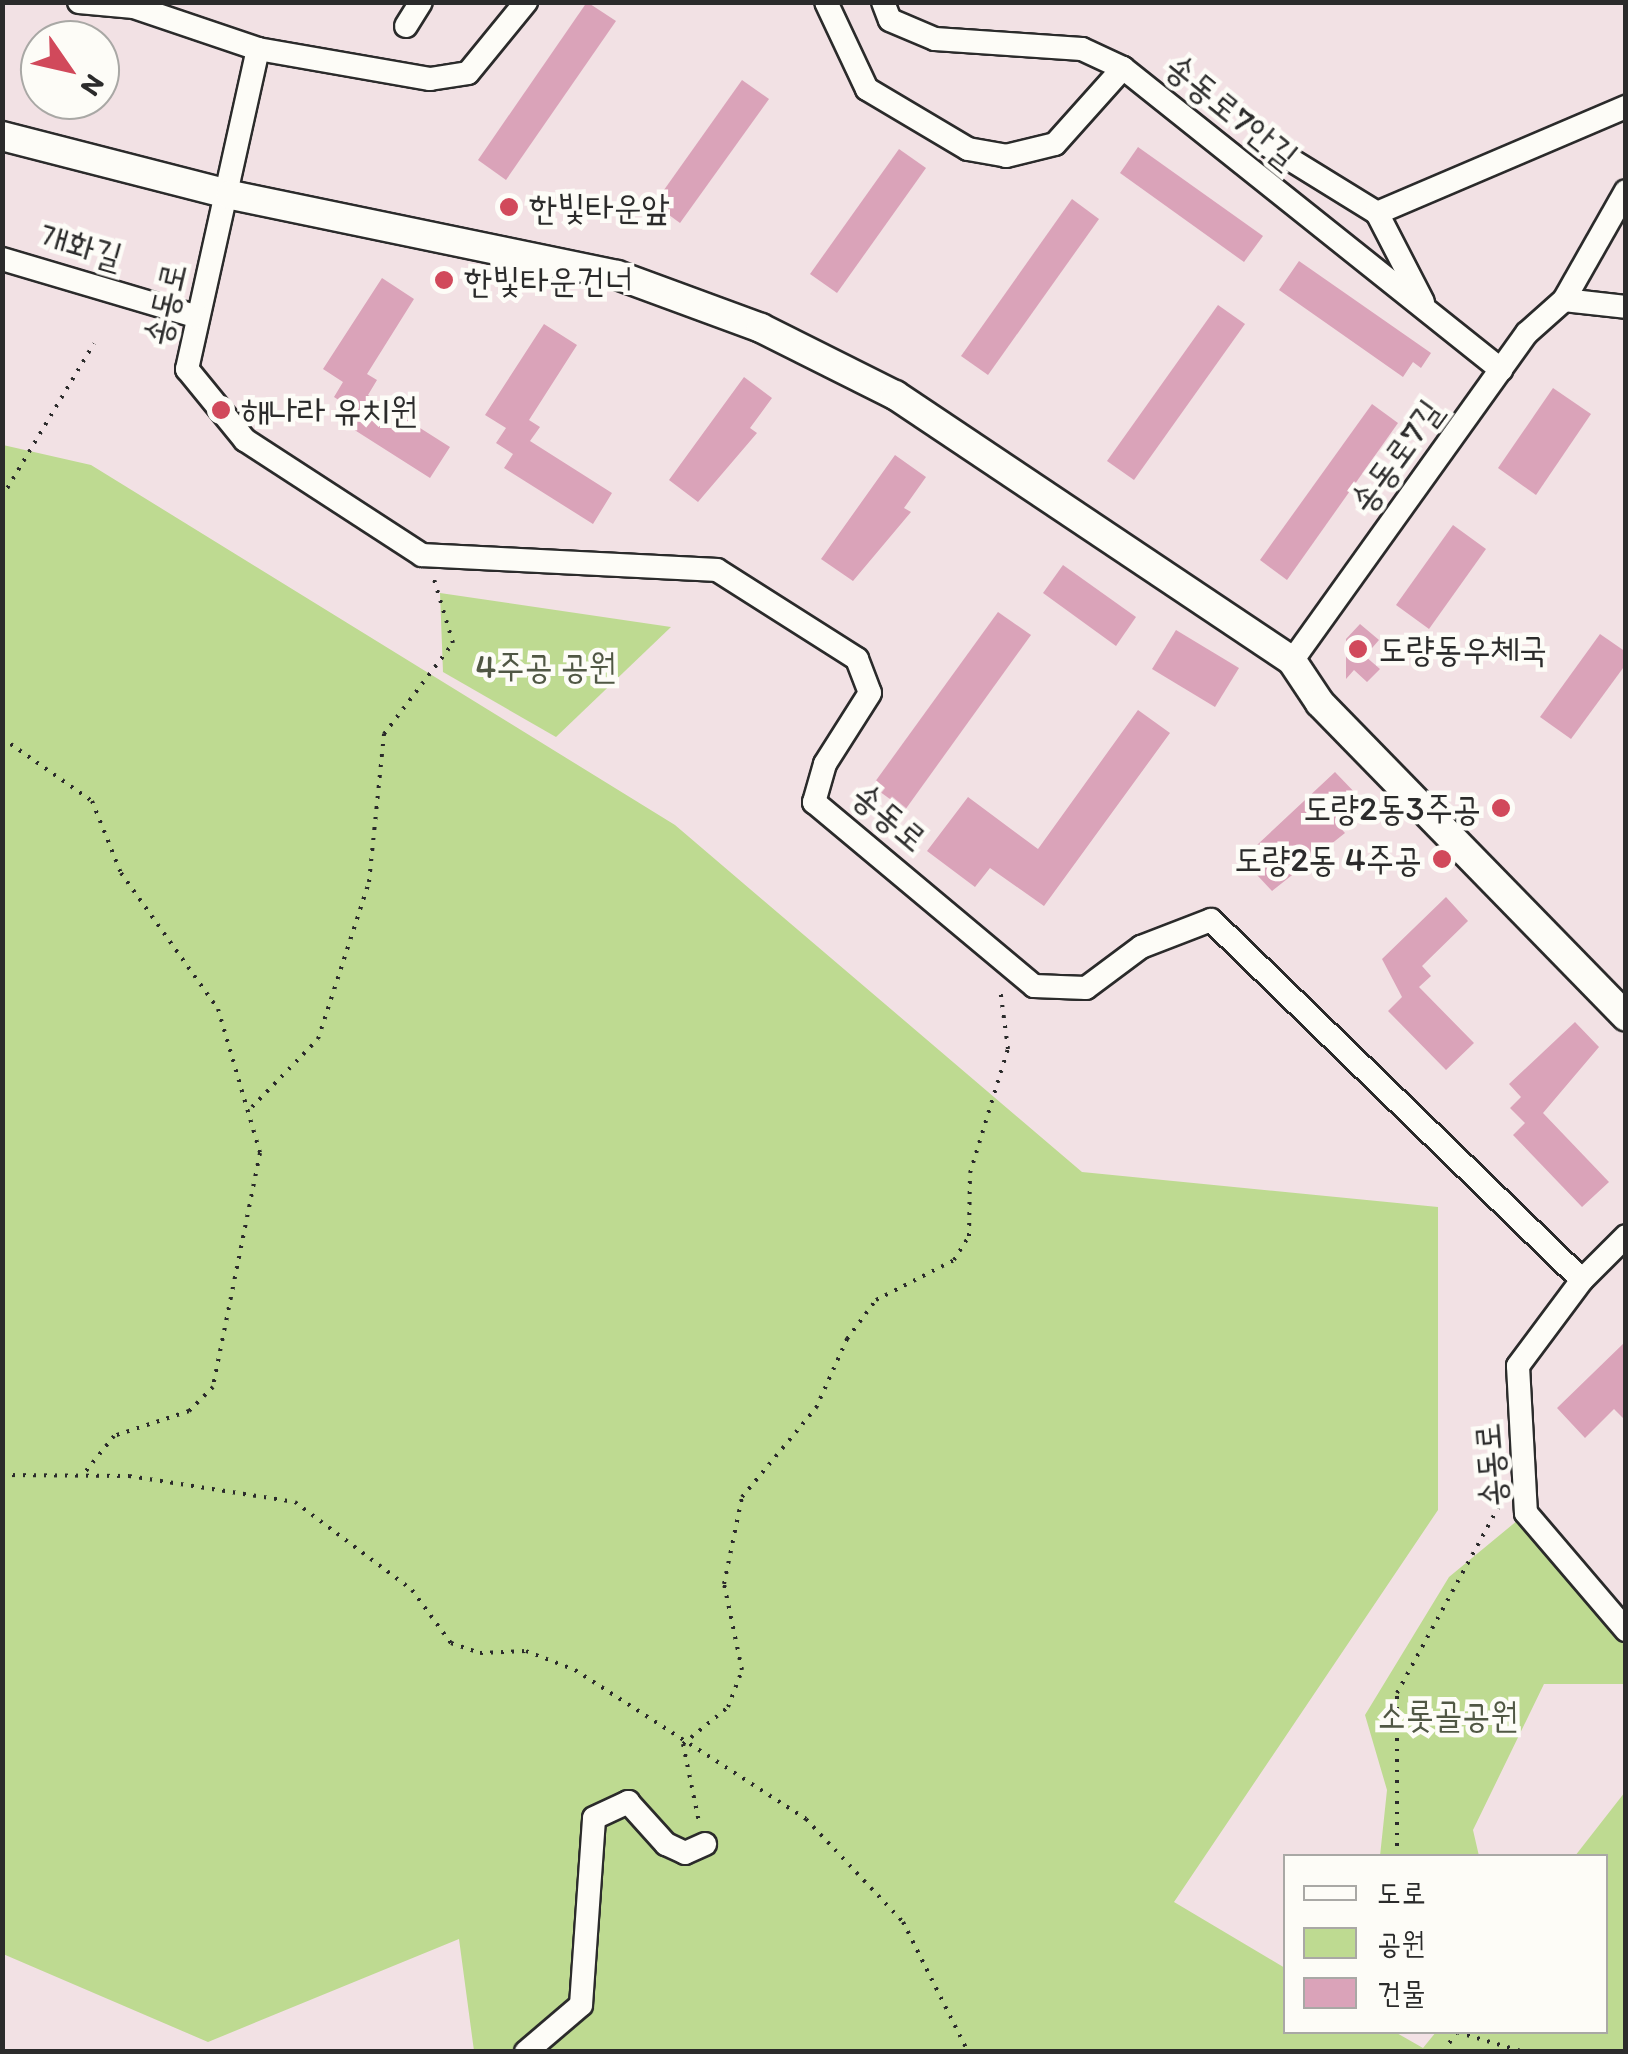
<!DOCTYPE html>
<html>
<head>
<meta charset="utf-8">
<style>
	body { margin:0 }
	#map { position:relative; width:1628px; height:2054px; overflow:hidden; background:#f2e1e4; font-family:Itim,"Poor Story",sans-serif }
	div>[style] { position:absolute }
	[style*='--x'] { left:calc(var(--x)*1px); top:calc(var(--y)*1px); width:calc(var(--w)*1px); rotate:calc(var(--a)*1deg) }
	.green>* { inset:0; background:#beda91 }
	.building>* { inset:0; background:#daa3b9 }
	.path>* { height:4px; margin-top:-2px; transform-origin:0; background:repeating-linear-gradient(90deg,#2b2b2b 0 2.5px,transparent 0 10.5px) }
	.roads { filter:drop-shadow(2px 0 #2b2b2b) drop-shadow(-2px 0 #2b2b2b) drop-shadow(0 2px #2b2b2b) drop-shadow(0 -2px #2b2b2b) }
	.minor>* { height:22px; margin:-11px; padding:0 11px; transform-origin:11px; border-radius:11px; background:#fdfcf7 }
	.tertiary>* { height:28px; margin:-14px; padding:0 14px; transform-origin:14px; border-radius:14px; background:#fdfcf7 }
	.dots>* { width:28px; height:28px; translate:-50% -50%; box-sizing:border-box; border:5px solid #fdfcf7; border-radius:50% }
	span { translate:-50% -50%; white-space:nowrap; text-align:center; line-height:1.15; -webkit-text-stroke:9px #fdfcf7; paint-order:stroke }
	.street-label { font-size:35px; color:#2b2b2b }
	.poi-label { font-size:35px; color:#2b2b2b }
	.left { translate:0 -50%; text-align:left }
	.right { translate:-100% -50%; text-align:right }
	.park-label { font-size:35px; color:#505744 }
	.frame { position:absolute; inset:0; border:5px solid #2b2b2b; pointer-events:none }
	.legend { position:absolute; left:1283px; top:1854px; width:325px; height:180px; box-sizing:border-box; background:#fdfcf7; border:2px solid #a9a8a5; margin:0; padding:12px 18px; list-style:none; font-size:30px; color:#2b2b2b }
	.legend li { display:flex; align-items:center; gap:20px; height:50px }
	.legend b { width:50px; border:2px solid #a9a8a5 }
	.north { position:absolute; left:20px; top:20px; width:100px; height:100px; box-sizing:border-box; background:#fdfcf7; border:2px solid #a9a8a5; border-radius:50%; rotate:124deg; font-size:28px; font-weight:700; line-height:40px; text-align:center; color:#2b2b2b }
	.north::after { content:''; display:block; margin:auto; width:35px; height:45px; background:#d1495b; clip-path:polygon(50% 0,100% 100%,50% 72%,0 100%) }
</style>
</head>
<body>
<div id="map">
	<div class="green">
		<i style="clip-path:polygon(3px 445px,91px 465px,675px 825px,1082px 1172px,1438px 1207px,1438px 1510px,1174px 1902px,1285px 1968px,1286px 2032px,1395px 2032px,1423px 2048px,1436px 2032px,1606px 2032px,1606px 1856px,1575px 1856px,1625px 1792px,1625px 2051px,474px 2051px,459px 1939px,208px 2042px,3px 1954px)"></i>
		<i style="clip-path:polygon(440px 593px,671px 627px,556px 737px,443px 672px)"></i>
		<i style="clip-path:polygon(1518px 1520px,1625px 1640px,1625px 1684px,1544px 1684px,1473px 1830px,1479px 1856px,1380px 1856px,1387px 1790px,1365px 1715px,1449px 1577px)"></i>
	</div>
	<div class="building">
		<i style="clip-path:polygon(587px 2px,616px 21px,506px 180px,478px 160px)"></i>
		<i style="clip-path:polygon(742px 80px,769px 99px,680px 223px,654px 204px)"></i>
		<i style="clip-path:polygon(1138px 147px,1263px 236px,1244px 262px,1120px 173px)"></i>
		<i style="clip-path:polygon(899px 149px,926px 168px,837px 293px,810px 274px)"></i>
		<i style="clip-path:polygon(1072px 199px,1099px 219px,988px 375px,961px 356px)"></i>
		<i style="clip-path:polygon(1299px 261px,1431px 353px,1421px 368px,1413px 362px,1403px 377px,1279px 290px)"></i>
		<i style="clip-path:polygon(382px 278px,414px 299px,367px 374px,377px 380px,368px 395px,450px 447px,430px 478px,342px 422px,351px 408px,334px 397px,343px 382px,323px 369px)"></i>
		<i style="clip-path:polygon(1218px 305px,1245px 324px,1134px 480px,1107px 461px)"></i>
		<i style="clip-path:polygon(544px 324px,577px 345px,529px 420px,540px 427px,530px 441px,612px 493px,593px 524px,504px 468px,513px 454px,496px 443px,506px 428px,485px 415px)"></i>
		<i style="clip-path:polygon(744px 377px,772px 398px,750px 428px,757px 433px,698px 502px,669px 480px)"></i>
		<i style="clip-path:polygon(1553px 388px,1591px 414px,1536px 495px,1498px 468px)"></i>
		<i style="clip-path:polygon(1372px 404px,1398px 423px,1287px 580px,1260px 560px)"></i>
		<i style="clip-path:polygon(895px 455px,926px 477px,904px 508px,911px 512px,853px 581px,821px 559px)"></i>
		<i style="clip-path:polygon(1453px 525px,1486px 549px,1429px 629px,1396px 605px)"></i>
		<i style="clip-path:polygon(1063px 565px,1136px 617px,1116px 646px,1043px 593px)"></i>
		<i style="clip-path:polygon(998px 612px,1031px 635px,905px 810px,872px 786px)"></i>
		<i style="clip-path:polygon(1360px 624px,1379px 640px,1365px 656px,1380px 669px,1367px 682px,1354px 670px,1346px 679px,1346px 639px)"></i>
		<i style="clip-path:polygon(1176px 630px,1239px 668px,1215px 707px,1152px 669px)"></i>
		<i style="clip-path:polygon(1600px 634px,1626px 652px,1626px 664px,1571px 739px,1540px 717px)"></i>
		<i style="clip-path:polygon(1138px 710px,1170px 733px,1044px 906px,990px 868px,975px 887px,927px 851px,968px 797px,1038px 849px)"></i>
		<i style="clip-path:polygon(1335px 772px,1360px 798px,1335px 822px,1345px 833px,1272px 891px,1242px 859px)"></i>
		<i style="clip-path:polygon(1446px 897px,1468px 921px,1422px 966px,1431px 976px,1419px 987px,1474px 1043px,1446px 1070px,1388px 1011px,1402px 997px,1382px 959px)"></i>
		<i style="clip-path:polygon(1575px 1022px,1599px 1047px,1543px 1113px,1609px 1182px,1582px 1207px,1513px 1135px,1525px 1123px,1510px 1108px,1521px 1097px,1509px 1084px)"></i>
		<i style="clip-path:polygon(1626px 1341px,1626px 1421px,1614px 1409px,1585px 1438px,1557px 1408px)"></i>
	</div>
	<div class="path">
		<i style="--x:2;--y:497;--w:179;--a:-59.1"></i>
		<i style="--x:2;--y:738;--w:110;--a:35"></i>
		<i style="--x:92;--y:801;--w:78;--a:68.1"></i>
		<i style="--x:121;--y:873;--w:167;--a:54.5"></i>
		<i style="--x:218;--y:1009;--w:150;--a:73.7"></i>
		<i style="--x:260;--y:1153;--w:239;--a:101.4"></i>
		<i style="--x:213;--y:1387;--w:34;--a:135"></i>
		<i style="--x:189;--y:1411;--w:79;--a:161.6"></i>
		<i style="--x:114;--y:1436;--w:51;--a:128.7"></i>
		<i style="--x:252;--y:1107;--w:95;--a:-45.9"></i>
		<i style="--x:318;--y:1039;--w:165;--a:-72"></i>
		<i style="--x:369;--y:882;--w:149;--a:-84.2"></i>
		<i style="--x:384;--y:734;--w:114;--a:-52.8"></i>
		<i style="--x:453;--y:643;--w:70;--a:-106.6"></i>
		<i style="--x:2;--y:1475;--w:127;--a:0.5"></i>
		<i style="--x:129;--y:1476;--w:168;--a:8.9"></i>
		<i style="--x:295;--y:1502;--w:146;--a:36.9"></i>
		<i style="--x:412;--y:1590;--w:66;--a:53.7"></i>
		<i style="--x:451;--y:1643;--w:31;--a:19"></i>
		<i style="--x:480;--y:1653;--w:46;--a:-2.5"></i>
		<i style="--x:526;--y:1651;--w:53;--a:21.2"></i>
		<i style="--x:575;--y:1670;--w:275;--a:32.8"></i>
		<i style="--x:806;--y:1819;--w:141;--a:46.7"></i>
		<i style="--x:903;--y:1922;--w:145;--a:63.4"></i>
		<i style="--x:683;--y:1744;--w:58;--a:-39.4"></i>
		<i style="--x:728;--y:1707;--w:40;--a:-69"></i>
		<i style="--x:742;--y:1670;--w:88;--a:-101.8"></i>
		<i style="--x:724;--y:1584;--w:89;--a:-78.3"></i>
		<i style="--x:742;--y:1497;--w:116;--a:-50.3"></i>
		<i style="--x:816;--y:1408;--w:76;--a:-65.8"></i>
		<i style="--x:847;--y:1339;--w:49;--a:-53.4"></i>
		<i style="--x:876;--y:1300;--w:88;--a:-27.1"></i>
		<i style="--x:954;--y:1260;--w:28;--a:-58"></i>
		<i style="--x:969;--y:1236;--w:63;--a:-89.1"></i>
		<i style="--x:970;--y:1173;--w:130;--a:-73"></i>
		<i style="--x:1008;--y:1049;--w:62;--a:-97.5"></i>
		<i style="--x:683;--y:1744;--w:80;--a:78.4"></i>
		<i style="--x:1397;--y:1856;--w:163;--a:-90"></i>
		<i style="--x:1397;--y:1693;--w:217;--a:-61.4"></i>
		<i style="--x:1457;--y:2032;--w:70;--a:16.6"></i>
		<i style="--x:1444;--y:2052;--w:23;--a:-59"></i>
	</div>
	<div class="roads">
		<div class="minor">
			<i style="--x:79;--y:2;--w:55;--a:5.2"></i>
			<i style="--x:134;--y:7;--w:131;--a:18.7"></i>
			<i style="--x:258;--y:49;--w:175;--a:9.9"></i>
			<i style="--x:430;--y:79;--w:38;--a:-9"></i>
			<i style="--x:468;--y:73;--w:92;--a:-50.8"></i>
			<i style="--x:826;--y:2;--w:96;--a:64.8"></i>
			<i style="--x:867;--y:89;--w:117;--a:30.7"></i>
			<i style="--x:968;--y:149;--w:39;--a:10"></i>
			<i style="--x:1006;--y:156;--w:50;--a:-13.8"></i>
			<i style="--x:1055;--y:144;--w:102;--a:-48.2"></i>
			<i style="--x:883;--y:2;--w:19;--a:69"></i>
			<i style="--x:890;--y:20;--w:49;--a:22.9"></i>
			<i style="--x:935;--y:39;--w:147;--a:3.9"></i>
			<i style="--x:1082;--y:49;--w:45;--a:24.9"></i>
			<i style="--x:1123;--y:68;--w:484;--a:38.6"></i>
			<i style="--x:406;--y:26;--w:28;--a:-58"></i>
			<i style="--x:258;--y:49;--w:328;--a:102.5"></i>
			<i style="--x:187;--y:369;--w:92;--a:50.8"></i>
			<i style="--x:245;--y:440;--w:211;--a:33"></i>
			<i style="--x:422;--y:555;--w:295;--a:2.9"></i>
			<i style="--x:717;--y:570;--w:166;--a:32.4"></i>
			<i style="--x:857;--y:659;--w:36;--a:69"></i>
			<i style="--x:870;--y:693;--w:84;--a:122.4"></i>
			<i style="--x:825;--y:764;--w:40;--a:106"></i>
			<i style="--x:814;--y:802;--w:287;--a:39.9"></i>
			<i style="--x:1034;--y:986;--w:52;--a:2.2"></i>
			<i style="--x:1086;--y:988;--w:69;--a:-36.7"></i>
			<i style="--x:1141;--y:947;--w:75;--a:-21.1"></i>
			<i style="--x:1211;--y:920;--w:517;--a:44.14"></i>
			<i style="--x:1582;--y:1280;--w:107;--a:126.7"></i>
			<i style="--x:1518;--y:1366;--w:147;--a:86.9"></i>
			<i style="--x:1526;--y:1513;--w:154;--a:49.5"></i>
			<i style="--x:1262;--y:142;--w:135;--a:31.7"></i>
			<i style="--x:2;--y:259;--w:204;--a:16.5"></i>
			<i style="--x:1564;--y:300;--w:125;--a:-60.4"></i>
			<i style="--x:1423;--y:302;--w:100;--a:-117.3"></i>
			<i style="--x:1377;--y:213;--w:271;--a:-23.1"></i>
			<i style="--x:1292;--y:661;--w:403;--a:-54.4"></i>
			<i style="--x:1527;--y:333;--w:50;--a:-41.7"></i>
			<i style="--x:1564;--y:300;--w:62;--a:6.4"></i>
			<i style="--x:1582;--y:1280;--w:62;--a:-45"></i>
			<i style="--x:526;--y:2052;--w:72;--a:-40.5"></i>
			<i style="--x:581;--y:2005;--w:187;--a:-86"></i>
			<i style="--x:594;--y:1818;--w:38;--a:-25"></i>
			<i style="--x:628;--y:1802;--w:57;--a:47.9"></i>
			<i style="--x:666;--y:1844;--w:21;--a:25"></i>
			<i style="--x:685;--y:1853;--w:22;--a:-24"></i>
		</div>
		<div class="tertiary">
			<i style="--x:2;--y:136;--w:236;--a:14.4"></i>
			<i style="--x:231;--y:195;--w:394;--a:11.7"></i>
			<i style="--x:617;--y:275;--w:153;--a:20.2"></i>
			<i style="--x:761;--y:328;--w:150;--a:26.6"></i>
			<i style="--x:895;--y:395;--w:478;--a:33.8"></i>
			<i style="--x:1292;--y:661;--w:50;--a:56.3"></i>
			<i style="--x:1320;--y:703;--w:438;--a:45.7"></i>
		</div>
	</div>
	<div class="dots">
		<i style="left:509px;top:207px;background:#d1495b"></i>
		<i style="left:444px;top:280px;background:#d1495b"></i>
		<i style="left:221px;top:410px;background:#d1495b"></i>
		<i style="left:1358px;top:649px;background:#d1495b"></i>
		<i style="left:1501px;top:808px;background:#d1495b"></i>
		<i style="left:1442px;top:859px;background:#d1495b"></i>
	</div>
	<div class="street-label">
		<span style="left:1232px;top:111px;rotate:39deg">송동로7안길</span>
		<span style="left:81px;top:246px;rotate:16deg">개화길</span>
		<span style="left:165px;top:304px;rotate:-77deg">송동로</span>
		<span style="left:1396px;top:456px;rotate:-54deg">송동로7길</span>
		<span style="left:890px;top:817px;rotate:40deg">송동로</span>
		<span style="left:1490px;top:1465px;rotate:-95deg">송동로</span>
	</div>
	<div class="poi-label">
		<span class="left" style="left:529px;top:207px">한빛타운앞</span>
		<span class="left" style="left:464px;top:280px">한빛타운건너</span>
		<span class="left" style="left:241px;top:410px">해나라 유치원</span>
		<span class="left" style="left:1378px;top:649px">도량동우체국</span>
		<span class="right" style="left:1481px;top:808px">도량2동3주공</span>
		<span class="right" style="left:1422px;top:859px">도량2동 4주공</span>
	</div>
	<div class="park-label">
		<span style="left:546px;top:666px">4주공 공원</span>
		<span style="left:1448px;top:1715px">소롯골공원</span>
	</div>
	<div class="frame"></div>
	<ul class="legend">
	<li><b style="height:12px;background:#fdfcf7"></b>도로</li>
	<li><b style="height:28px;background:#beda91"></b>공원</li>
	<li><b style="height:28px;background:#daa3b9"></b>건물</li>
	</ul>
	<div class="north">N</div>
</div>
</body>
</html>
